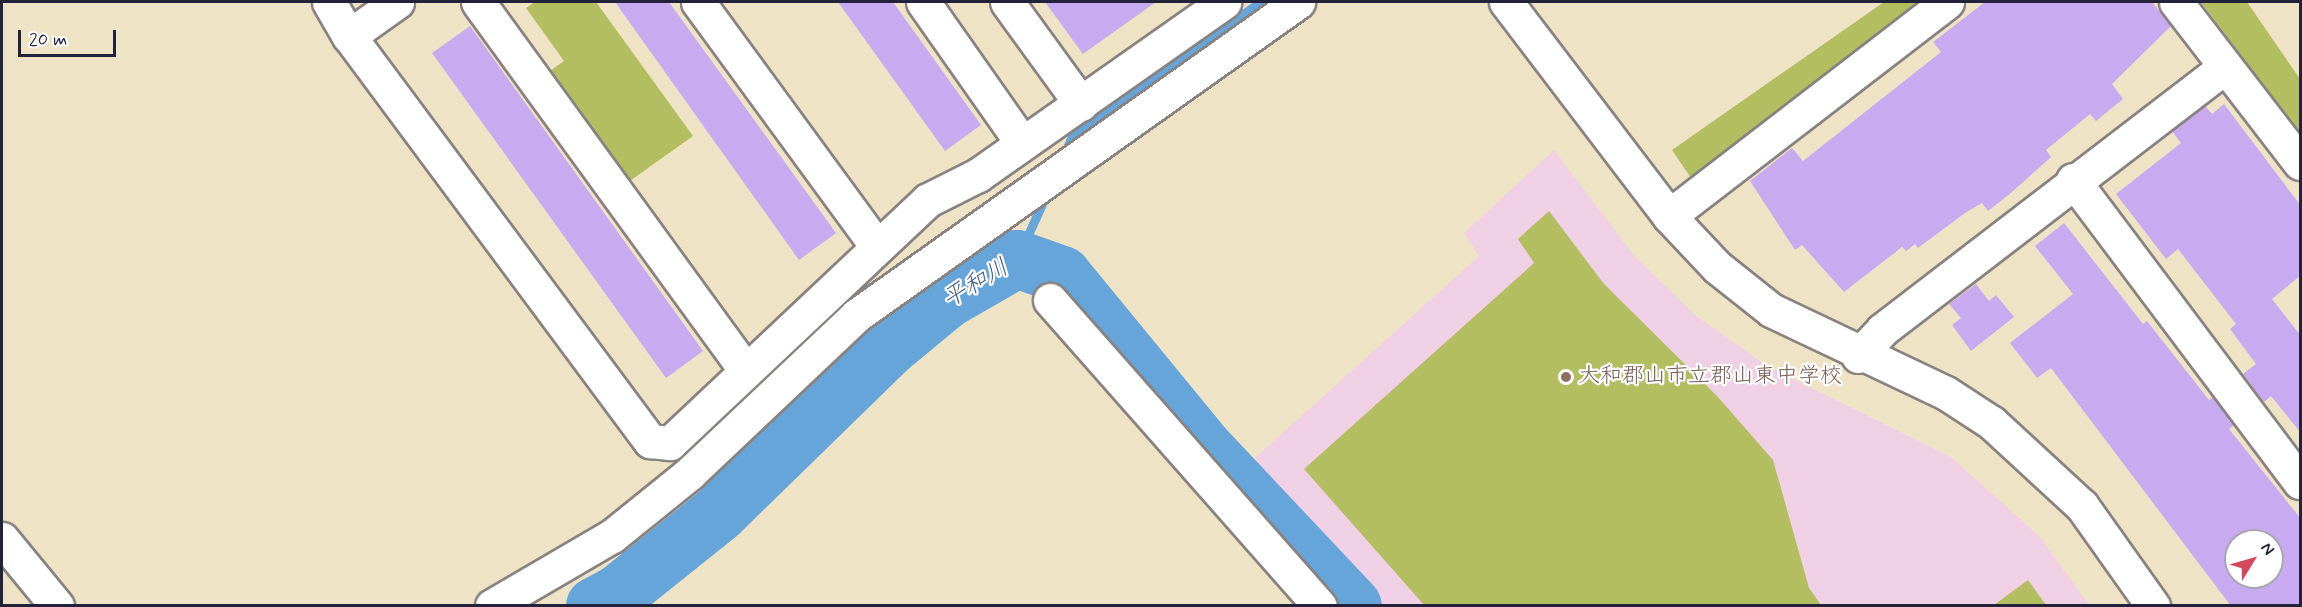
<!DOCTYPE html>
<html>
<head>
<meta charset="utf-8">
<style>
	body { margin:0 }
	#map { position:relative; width:2302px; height:607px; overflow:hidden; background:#efe3c6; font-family:Mynerve,"Klee One",sans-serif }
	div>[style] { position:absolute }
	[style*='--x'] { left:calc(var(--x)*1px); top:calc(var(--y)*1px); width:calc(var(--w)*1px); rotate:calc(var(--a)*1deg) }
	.built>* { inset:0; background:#f0d0e4 }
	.green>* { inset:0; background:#b2be60 }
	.stream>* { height:9px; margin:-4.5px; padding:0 4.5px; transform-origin:4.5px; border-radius:4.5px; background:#66a5d9 }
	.river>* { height:58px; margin:-29px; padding:0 29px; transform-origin:29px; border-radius:29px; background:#66a5d9 }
	.building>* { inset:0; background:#c8aaf0 }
	.roads { filter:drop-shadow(2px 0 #888280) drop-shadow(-2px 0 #888280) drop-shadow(0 2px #888280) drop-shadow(0 -2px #888280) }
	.minor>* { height:33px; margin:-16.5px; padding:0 16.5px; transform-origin:16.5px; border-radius:16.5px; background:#fff }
	.major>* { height:33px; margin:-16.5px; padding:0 16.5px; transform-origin:16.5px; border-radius:16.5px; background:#fff }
	.dots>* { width:16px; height:16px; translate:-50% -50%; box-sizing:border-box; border:3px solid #fff; border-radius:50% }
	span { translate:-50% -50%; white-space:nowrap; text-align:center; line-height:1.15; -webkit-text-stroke:4.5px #fff; paint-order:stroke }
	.education-label { font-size:22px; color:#785e54 }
	.left { translate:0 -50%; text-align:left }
	.water-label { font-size:24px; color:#415d82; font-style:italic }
	.frame { position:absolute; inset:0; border:3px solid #22223b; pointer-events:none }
	.north { position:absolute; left:2224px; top:529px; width:60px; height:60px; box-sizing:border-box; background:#fff; border:2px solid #a7a7b1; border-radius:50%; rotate:53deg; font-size:16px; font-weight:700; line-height:24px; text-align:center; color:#22223b }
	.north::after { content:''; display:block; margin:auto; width:21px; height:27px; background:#d1495b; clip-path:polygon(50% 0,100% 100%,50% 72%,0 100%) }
	.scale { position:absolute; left:18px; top:30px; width:98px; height:27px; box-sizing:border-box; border:3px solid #22223b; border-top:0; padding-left:8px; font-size:18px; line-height:21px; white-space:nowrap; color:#22223b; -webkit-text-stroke:4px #fff; paint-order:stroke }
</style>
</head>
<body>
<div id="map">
	<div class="built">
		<i style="clip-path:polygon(1554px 150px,1635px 257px,1696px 316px,1767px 366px,1951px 457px,2040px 537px,2089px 605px,1369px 605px,1247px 465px,1479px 256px,1464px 233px)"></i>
	</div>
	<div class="green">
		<i style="clip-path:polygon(535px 2px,596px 2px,693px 136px,627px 183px,547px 73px,564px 61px,526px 8px)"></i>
		<i style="clip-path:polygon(1884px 2px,1926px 2px,1691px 178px,1672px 150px)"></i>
		<i style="clip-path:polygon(2201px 2px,2247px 2px,2300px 79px,2300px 134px)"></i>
		<i style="clip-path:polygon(1549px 211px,1604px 284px,1717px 396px,1773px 460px,1809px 588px,1821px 605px,1424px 605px,1304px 469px,1534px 263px,1518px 239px)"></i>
		<i style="clip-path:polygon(2028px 580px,2046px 605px,1994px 605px)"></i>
	</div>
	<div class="stream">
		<i style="--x:1064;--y:155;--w:23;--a:-67"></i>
		<i style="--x:1073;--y:134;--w:229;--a:-35.2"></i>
		<i style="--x:1017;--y:259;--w:70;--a:-65.6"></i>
	</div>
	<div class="river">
		<i style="--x:595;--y:606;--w:26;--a:-28"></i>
		<i style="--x:618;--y:594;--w:129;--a:-38.7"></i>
		<i style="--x:719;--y:513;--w:235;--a:-44.3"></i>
		<i style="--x:887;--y:349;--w:77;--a:-39.7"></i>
		<i style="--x:946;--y:300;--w:82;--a:-30"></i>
		<i style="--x:1017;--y:259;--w:48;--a:19.6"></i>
		<i style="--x:1062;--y:275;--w:224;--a:50.6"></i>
		<i style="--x:1204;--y:448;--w:217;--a:46.7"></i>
	</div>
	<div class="building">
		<i style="clip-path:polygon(615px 2px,669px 2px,836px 233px,799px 260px)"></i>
		<i style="clip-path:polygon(838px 2px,893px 2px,981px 125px,945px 151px)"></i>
		<i style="clip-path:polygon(1045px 2px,1156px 2px,1083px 54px)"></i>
		<i style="clip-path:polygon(1985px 2px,2152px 2px,2171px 26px,2112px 84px,2123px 99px,2096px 121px,2090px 114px,2046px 150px,2051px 157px,2012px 192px,1988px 211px,1982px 203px,1965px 213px,1918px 248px,1915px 244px,1906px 251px,1902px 247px,1844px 292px,1802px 245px,1795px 250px,1750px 181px,1792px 148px,1803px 161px,1941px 52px,1933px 42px)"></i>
		<i style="clip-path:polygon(470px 26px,703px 351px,666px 378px,432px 53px)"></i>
		<i style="clip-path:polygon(2224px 104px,2301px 206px,2301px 275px,2272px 299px,2301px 336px,2301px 433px,2271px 396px,2264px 402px,2243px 374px,2256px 364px,2230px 329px,2236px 324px,2178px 249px,2166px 259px,2116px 194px,2181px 143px,2172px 131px,2205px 106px,2212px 114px)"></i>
		<i style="clip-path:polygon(evenodd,2064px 223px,2143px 324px,2147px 321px,2209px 400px,2213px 397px,2234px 425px,2229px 429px,2301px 519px,2301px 606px,2231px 606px,2051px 368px,2037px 378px,2010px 343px,2073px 294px,2035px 246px,2064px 223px,2236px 541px,2272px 541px,2272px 577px,2236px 577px,2236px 541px)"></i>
		<i style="clip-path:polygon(1976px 284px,1989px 301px,1996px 295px,2014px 317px,1971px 351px,1952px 325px,1961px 318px,1949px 304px)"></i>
	</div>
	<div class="roads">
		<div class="minor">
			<i style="--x:329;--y:2;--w:39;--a:60"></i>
			<i style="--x:349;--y:36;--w:505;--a:53.38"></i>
			<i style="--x:650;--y:441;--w:20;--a:6"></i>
			<i style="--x:670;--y:443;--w:354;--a:-43.3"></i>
			<i style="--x:928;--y:200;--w:56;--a:-26.6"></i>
			<i style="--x:978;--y:175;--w:301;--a:-35.1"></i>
			<i style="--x:478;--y:2;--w:456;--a:54"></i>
			<i style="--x:698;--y:2;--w:303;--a:53.8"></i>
			<i style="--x:923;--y:2;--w:172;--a:54.9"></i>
			<i style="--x:1007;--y:2;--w:126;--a:54"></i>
			<i style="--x:1506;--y:2;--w:269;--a:52.7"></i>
			<i style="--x:1669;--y:216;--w:70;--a:46.7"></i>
			<i style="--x:1717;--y:267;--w:69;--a:38.5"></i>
			<i style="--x:1771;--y:310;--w:194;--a:25.4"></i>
			<i style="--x:1946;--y:393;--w:55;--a:33.1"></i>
			<i style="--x:1992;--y:423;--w:122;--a:42.7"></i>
			<i style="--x:2082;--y:506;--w:123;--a:54.6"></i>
			<i style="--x:2176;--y:2;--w:203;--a:52.4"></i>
			<i style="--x:349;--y:36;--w:59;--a:-35.3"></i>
			<i style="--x:2073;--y:180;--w:378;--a:53.1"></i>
			<i style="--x:1669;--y:216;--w:351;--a:-37.6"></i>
			<i style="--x:1050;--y:300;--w:408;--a:48.6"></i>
			<i style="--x:1858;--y:356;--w:35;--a:-47"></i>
			<i style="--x:1882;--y:330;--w:432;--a:-37.5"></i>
			<i style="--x:492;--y:606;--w:139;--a:-30.3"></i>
			<i style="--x:612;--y:536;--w:100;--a:-38.9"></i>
			<i style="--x:690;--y:473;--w:230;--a:-43.4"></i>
			<i style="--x:857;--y:315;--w:541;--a:-35.37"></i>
		</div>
		<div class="major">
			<i style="--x:2;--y:539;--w:87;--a:50.6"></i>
		</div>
	</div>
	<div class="dots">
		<i style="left:1566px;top:377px;background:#8d6e63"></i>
	</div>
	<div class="education-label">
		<span class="left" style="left:1578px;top:377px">大和郡山市立郡山東中学校</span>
	</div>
	<div class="water-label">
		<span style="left:976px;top:284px;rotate:-31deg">平和川</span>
	</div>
	<div class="frame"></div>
	<div class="north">N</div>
	<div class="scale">20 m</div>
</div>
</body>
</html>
